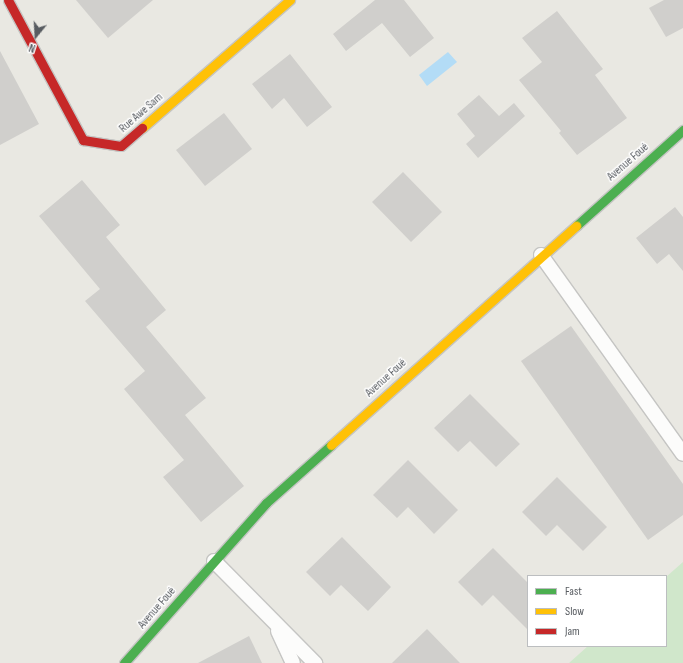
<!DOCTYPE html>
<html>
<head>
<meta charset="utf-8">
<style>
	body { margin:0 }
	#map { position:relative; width:683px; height:663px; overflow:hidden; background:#e9e8e2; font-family:"Sofia Sans Condensed",sans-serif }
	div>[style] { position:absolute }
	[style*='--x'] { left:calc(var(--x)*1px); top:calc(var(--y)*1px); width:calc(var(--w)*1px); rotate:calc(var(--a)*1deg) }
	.green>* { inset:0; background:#d0e7cb }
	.water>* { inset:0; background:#b3dcf6 }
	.building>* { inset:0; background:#d0cfcc }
	.roads { filter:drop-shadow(1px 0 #c5c5c3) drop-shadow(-1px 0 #c5c5c3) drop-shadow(0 1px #c5c5c3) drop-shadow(0 -1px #c5c5c3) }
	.lane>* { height:14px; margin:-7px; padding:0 7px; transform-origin:7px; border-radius:7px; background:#fcfcfb }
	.fast>* { height:9px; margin:-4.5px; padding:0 4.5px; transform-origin:4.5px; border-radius:4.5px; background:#4caf50 }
	.slow>* { height:9px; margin:-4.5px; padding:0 4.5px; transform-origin:4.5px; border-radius:4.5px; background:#ffc107 }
	.jam>* { height:9px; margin:-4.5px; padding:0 4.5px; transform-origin:4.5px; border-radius:4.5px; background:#c62828 }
	span { translate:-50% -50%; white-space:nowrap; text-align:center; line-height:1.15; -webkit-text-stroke:3px #fff; paint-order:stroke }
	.street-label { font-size:12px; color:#585c61 }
	.legend { position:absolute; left:527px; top:575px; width:140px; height:72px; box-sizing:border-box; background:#fff; border:1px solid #bcbec0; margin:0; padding:5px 7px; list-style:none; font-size:12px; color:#585c61 }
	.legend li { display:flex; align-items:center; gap:8px; height:20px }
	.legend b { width:20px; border:1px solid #bcbec0 }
	.north { position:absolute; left:16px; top:16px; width:40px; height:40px; -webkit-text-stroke:3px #fff; paint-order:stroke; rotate:198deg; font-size:11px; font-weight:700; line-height:16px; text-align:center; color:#585c61 }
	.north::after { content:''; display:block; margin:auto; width:14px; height:18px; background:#585c61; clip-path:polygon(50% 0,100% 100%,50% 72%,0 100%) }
</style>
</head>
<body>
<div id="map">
	<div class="green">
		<i style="clip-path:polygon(683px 562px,683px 663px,569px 663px,588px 646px,666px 646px,666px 577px)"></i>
	</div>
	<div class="water">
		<i style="clip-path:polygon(448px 52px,457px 62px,427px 86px,419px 75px)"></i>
	</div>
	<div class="building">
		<i style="clip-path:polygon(76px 0,153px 0,108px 38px)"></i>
		<i style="clip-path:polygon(375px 0,404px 0,434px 38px,410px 57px,382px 23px,346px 51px,333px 34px)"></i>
		<i style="clip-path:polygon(664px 0,683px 0,683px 28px,666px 37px,649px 8px)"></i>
		<i style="clip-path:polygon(557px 11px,603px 69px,595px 75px,627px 118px,577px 155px,559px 133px,561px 131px,519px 80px,542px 62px,522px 38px)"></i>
		<i style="clip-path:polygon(0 51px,39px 124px,0 145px)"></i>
		<i style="clip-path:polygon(290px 54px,332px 107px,307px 127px,284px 98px,272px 109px,252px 84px)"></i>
		<i style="clip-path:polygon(479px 95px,499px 116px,514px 103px,525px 116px,478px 158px,466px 144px,475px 136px,457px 114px)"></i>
		<i style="clip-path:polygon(224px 113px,252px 149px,205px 186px,176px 150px)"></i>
		<i style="clip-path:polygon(403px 172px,442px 212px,411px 242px,372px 202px)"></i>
		<i style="clip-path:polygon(82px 180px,120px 225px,106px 237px,166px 310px,146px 327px,206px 398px,185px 415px,244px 486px,201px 522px,163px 477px,184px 460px,124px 389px,145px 371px,85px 301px,100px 289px,39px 216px)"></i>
		<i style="clip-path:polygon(675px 207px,683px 217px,683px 271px,669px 254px,657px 264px,636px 238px)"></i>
		<i style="clip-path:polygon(571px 326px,683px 484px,683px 515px,648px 540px,521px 361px)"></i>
		<i style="clip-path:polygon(470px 394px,520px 444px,496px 467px,470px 441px,458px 452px,434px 428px)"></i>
		<i style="clip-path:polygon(408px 460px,458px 510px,434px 534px,408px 507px,397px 518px,373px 495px)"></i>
		<i style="clip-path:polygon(557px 477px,607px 527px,583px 551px,557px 525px,546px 536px,522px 512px)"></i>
		<i style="clip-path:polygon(342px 537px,391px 587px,368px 611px,341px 585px,330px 596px,306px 572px)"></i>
		<i style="clip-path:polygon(493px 548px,528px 583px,528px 630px,493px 595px,482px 606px,458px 582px)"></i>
		<i style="clip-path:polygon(427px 629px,460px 663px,392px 663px)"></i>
		<i style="clip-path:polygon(249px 636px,262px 663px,198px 663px)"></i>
	</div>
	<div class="roads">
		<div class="lane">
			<i style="--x:541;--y:255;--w:244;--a:54.5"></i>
			<i style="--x:214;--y:561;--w:144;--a:45.3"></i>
			<i style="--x:278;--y:631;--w:35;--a:65"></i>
		</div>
		<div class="fast">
			<i style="--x:576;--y:226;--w:144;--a:-41.9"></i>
			<i style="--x:124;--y:663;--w:214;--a:-48.4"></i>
			<i style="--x:266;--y:503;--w:87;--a:-41.7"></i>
		</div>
		<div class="slow">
			<i style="--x:142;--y:128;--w:196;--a:-40.9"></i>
			<i style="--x:331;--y:445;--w:329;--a:-41.8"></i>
		</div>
		<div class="jam">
			<i style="--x:8;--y:0;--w:159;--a:61.8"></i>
			<i style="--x:83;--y:140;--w:38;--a:9"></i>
			<i style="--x:121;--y:146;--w:28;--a:-41"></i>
		</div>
	</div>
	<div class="street-label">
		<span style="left:141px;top:113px;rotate:-41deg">Rue Awe Sam</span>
		<span style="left:628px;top:162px;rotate:-41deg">Avenue Foué</span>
		<span style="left:386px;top:378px;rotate:-42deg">Avenue Foué</span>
		<span style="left:157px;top:608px;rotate:-49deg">Avenue Foué</span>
	</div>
	<ul class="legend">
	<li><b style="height:5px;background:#4caf50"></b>Fast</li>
	<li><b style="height:5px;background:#ffc107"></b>Slow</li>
	<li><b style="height:5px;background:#c62828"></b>Jam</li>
	</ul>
	<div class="north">N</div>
</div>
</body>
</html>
